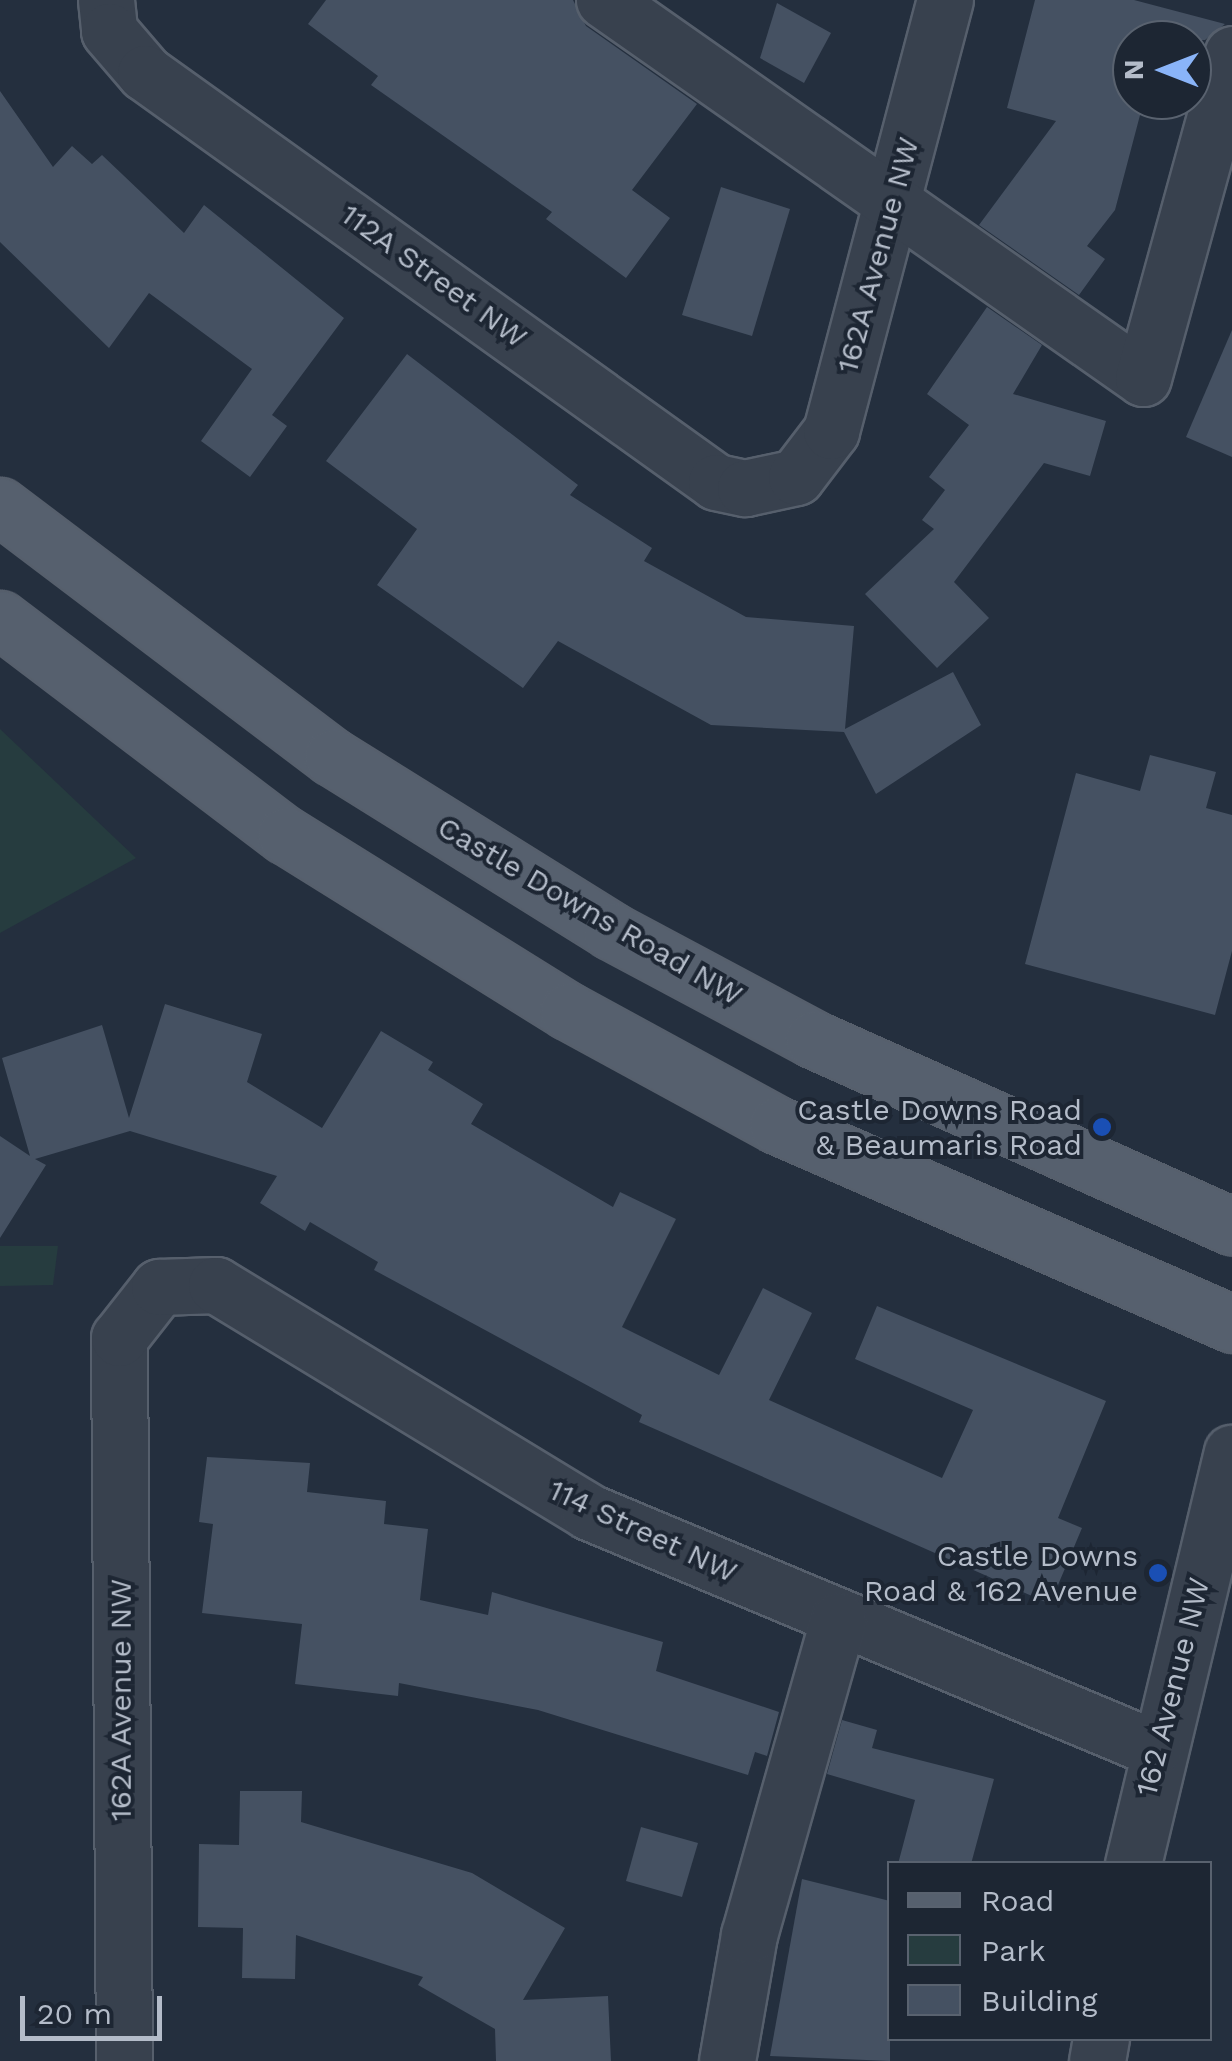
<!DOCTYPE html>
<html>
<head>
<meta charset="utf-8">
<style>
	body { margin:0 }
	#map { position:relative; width:1232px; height:2061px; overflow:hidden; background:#242f3e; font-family:"Work Sans",sans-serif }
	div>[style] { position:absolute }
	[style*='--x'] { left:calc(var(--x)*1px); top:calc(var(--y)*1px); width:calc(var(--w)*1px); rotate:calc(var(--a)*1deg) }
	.green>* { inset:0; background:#263c3f }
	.building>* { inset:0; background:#455162 }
	.roads { filter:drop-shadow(2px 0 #565f6c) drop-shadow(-2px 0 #565f6c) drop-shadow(0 2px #565f6c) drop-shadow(0 -2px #565f6c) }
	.minor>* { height:55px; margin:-27.5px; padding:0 27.5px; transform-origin:27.5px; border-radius:27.5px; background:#38414e }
	.major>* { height:55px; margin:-27.5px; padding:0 27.5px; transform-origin:27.5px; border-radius:27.5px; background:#56606e }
	.dots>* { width:28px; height:28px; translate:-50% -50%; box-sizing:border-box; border:5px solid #1d2633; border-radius:50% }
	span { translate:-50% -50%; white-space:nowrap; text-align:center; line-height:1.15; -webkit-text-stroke:8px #1d2633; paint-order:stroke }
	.street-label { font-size:30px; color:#b4bcc9 }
	.poi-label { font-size:30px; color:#b4bcc9 }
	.right { translate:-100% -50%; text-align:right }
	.legend { position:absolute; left:887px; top:1861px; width:325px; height:180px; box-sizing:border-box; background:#1d2633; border:2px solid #59626f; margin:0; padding:12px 18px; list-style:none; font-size:30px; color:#b4bcc9 }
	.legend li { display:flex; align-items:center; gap:20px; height:50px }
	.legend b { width:50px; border:2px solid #59626f }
	.north { position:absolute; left:1112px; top:20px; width:100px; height:100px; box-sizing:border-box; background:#1d2633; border:2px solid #59626f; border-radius:50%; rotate:270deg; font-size:28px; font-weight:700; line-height:40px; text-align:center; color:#b4bcc9 }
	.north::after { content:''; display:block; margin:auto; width:35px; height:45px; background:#8ab4f8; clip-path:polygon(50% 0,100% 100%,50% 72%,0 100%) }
	.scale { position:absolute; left:20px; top:1996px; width:142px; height:45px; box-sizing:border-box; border:5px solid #b4bcc9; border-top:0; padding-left:12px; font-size:30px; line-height:35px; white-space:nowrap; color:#b4bcc9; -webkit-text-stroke:8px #1d2633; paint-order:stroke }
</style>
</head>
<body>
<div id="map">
	<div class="green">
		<i style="clip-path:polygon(0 729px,136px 858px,0 933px)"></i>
		<i style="clip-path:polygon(0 1246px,58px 1246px,53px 1285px,0 1286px)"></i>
	</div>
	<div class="building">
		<i style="clip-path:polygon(326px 0,573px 0,586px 26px,697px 104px,632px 190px,670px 218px,626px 278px,546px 219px,552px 212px,371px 85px,378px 76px,308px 24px)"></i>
		<i style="clip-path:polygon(1035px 0,1134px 0,1225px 24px,1205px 40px,1132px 40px,1132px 100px,1144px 100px,1115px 210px,1087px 246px,1105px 259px,1079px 295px,979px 225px,1056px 121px,1007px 108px)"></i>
		<i style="clip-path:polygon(777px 3px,831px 33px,804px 83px,760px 58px)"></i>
		<i style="clip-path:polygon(0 91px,53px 167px,72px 146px,92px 164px,102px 155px,184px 233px,204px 205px,344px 318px,272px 415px,287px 426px,250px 477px,201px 441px,252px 369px,149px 293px,109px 348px,0 242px)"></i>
		<i style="clip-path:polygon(721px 187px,790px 209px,752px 336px,682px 315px)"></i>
		<i style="clip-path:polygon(987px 307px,1042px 345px,1013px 394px,1106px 421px,1090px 476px,1044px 463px,954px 582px,989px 618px,937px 668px,865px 594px,934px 529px,922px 520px,945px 490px,929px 477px,969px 425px,927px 394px)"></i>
		<i style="clip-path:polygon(1232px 330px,1232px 457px,1186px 437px)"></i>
		<i style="clip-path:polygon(407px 354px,578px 485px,570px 495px,652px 548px,644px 561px,746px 617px,854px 626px,845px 729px,953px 672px,981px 725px,876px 794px,844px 732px,711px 725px,558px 641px,523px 688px,377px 585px,417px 529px,326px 461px)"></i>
		<i style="clip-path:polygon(1150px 755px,1216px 772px,1206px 808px,1232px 815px,1232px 951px,1215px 1015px,1025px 964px,1076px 773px,1140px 791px)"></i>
		<i style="clip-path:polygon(165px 1004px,262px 1034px,247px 1082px,322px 1128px,381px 1031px,433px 1062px,428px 1070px,483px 1104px,471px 1124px,613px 1207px,620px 1192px,676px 1219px,622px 1327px,719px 1375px,763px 1288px,812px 1313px,769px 1400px,942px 1478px,973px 1410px,855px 1359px,877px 1306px,1106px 1401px,1058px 1518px,1082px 1528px,1050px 1604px,639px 1422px,642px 1415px,374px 1270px,378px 1262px,310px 1222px,305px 1231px,260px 1203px,277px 1176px,130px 1131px,35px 1159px,46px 1165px,0 1238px,0 1136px,30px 1156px,2px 1058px,102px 1025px,129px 1118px)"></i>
		<i style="clip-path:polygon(207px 1457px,310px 1463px,307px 1492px,386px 1501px,384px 1524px,428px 1529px,420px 1600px,488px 1615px,492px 1592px,663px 1642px,656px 1671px,779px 1712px,767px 1756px,755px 1752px,748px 1775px,538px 1710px,399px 1683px,398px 1696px,295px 1684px,302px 1624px,202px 1613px,213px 1524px,199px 1522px)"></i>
		<i style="clip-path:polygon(842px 1720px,877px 1730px,872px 1748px,994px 1779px,971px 1864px,898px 1864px,915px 1800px,827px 1774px)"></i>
		<i style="clip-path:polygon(240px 1791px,302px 1791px,301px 1822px,472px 1873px,565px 1928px,523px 2000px,608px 1996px,611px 2061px,496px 2061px,495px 2029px,418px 1985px,423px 1977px,296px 1935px,295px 1979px,242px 1978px,243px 1928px,198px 1927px,199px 1844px,239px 1845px)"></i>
		<i style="clip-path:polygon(641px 1827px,698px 1843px,682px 1897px,626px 1881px)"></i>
		<i style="clip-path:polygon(802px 1879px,890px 1901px,890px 2061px,770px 2056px)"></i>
	</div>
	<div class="roads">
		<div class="minor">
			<i style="--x:106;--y:0;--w:31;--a:84"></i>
			<i style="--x:109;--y:31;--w:55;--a:49.4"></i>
			<i style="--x:145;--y:73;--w:702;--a:35.61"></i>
			<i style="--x:716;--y:482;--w:30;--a:12"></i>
			<i style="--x:745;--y:488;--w:52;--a:-12.2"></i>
			<i style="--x:796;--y:477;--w:58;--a:-52.7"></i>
			<i style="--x:831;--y:431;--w:446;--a:-75.2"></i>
			<i style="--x:604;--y:0;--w:658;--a:35.04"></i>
			<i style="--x:1143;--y:378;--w:336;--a:-74.6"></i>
			<i style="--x:1133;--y:1864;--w:423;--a:-76.5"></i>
			<i style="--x:124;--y:2061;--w:723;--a:-90.4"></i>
			<i style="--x:119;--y:1338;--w:65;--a:-51.9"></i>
			<i style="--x:159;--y:1287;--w:57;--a:-2"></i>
			<i style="--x:216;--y:1285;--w:437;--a:31.3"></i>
			<i style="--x:589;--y:1512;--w:612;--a:22.67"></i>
			<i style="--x:727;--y:2061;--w:128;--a:-80.1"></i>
			<i style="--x:749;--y:1935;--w:327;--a:-74.2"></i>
			<i style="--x:1097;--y:2061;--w:23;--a:-80"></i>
		</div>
		<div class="major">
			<i style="--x:0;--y:506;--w:416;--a:37.1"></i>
			<i style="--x:332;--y:757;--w:329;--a:31.9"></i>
			<i style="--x:611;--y:931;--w:229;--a:28.1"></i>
			<i style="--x:813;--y:1039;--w:459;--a:24.1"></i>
			<i style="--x:0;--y:619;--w:358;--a:37.2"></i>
			<i style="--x:285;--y:835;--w:333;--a:31.9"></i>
			<i style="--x:568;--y:1011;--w:238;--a:28.6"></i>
			<i style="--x:777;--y:1125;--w:497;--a:23.6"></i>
		</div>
	</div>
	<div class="dots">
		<i style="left:1102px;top:1127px;background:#1a4fb4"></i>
		<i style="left:1158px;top:1573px;background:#1a4fb4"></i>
	</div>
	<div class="street-label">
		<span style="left:878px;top:255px;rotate:-75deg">162A Avenue NW</span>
		<span style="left:434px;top:276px;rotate:36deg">112A Street NW</span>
		<span style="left:590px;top:911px;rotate:30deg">Castle Downs Road NW</span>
		<span style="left:643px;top:1531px;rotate:25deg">114 Street NW</span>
		<span style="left:1173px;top:1687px;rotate:-76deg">162 Avenue NW</span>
		<span style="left:121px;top:1700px;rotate:-90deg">162A Avenue NW</span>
	</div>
	<div class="poi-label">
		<span class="right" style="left:1082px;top:1127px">Castle Downs Road<br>&amp; Beaumaris Road</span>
		<span class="right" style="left:1138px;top:1573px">Castle Downs<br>Road &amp; 162 Avenue</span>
	</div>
	<ul class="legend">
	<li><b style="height:12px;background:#56606e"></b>Road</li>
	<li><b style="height:28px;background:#263c3f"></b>Park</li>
	<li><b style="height:28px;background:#455162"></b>Building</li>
	</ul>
	<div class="north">N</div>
	<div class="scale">20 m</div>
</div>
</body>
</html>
